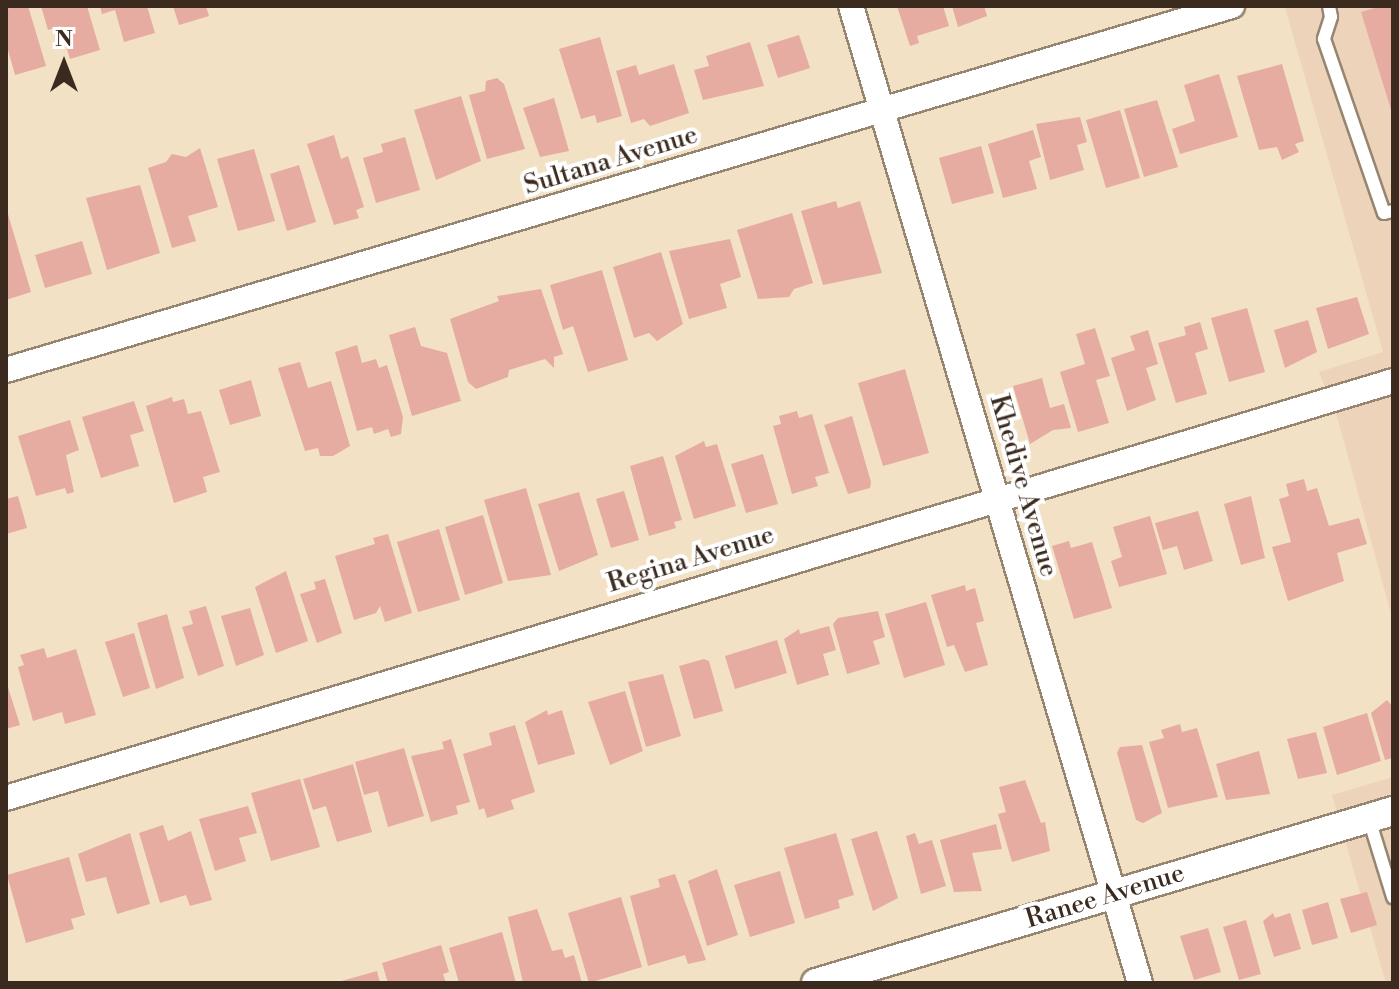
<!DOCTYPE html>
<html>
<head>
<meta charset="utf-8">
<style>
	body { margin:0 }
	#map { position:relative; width:1399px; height:989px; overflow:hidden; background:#f2e1c4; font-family:"Libre Bodoni",serif }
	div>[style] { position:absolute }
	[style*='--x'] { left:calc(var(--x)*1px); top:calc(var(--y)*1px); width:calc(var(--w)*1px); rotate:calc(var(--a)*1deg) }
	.built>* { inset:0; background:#ecd3b9 }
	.building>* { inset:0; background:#e6aca2 }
	.roads { filter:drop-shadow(2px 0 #968671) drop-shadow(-2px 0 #968671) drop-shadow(0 2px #968671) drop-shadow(0 -2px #968671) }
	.service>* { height:12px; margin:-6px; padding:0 6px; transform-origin:6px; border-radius:6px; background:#fff }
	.minor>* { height:24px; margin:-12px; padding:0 12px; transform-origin:12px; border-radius:12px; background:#fff }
	.tertiary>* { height:28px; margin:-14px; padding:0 14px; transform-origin:14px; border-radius:14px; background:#fff }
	span { translate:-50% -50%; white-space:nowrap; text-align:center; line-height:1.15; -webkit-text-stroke:8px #fff; paint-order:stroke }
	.street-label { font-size:26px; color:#3b2a1e }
	.frame { position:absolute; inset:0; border:8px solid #3b2a1e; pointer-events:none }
	.north { position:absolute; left:24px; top:24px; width:80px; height:80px; -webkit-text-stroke:6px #fff; paint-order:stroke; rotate:0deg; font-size:22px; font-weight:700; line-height:32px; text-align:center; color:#3b2a1e }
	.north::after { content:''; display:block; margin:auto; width:28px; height:36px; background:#3b2a1e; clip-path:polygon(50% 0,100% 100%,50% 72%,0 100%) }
</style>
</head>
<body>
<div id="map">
	<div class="built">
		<i style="clip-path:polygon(1393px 6px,1393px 621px,1338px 420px,1319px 372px,1383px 352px,1285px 7px)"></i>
		<i style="clip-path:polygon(1393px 777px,1393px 983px,1386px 983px,1332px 795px)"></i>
	</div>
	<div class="building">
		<i style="clip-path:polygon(17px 6px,28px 6px,46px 66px,15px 75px,6px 43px,6px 9px)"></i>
		<i style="clip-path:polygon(41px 6px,87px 6px,100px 50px,70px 59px,60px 26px,48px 30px)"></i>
		<i style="clip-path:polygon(100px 6px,147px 6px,155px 33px,124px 42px,115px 10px,102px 14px)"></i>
		<i style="clip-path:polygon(173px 6px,206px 6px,209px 16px,179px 25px)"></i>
		<i style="clip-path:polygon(897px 6px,943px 6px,949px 26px,917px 36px,919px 43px,910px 46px)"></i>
		<i style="clip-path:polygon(952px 6px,984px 6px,987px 16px,958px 27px)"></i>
		<i style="clip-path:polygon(1382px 6px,1393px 6px,1392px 113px,1361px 12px)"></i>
		<i style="clip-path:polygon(799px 35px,810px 68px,778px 78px,767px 45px)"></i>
		<i style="clip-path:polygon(600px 37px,622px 116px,597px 123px,595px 115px,581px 119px,559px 49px)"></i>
		<i style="clip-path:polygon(750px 42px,764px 86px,703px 100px,694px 70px,709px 66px,706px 56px)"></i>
		<i style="clip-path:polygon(674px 64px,689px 113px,650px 126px,644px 119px,631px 123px,616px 71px,636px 65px,639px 75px)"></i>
		<i style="clip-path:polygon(1282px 64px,1304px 141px,1295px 144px,1299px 152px,1282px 160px,1277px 147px,1259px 150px,1237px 76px)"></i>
		<i style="clip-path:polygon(1219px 74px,1238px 137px,1180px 154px,1172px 129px,1195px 121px,1184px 85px)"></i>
		<i style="clip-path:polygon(497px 78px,504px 84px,525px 149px,487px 159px,469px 95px,485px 91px,486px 81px)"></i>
		<i style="clip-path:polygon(461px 96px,481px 161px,436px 180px,414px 110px)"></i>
		<i style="clip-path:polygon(554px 98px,569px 151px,540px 157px,523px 108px)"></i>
		<i style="clip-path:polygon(1157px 100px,1178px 167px,1144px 177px,1124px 109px)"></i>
		<i style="clip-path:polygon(1120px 110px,1140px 178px,1106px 188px,1086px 120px)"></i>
		<i style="clip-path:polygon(1080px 117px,1087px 142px,1077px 145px,1084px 170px,1050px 180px,1036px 124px)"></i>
		<i style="clip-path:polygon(1033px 130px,1041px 157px,1029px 161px,1037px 189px,1003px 198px,988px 144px)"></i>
		<i style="clip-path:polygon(334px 135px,341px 159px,348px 156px,364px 207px,356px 210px,359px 218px,334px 225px,307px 144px)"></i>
		<i style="clip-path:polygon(405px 137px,420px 190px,376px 203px,363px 158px,383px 152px,381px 144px)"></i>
		<i style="clip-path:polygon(981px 146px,994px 193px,952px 204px,939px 158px)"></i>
		<i style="clip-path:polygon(200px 148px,218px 207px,188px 216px,196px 241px,172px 248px,148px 168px,166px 162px,172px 154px,186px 157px)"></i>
		<i style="clip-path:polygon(254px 149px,275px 221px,238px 231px,217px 159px)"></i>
		<i style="clip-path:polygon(299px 165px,316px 222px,287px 231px,270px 174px)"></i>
		<i style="clip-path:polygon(140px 185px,160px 253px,107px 270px,86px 198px)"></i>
		<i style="clip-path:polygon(836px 201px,838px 208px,860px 201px,882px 273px,823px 285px,801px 211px)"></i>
		<i style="clip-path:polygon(792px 213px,813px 283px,794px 289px,789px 297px,758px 299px,737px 230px)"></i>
		<i style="clip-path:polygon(8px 214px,31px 292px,6px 300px,6px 215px)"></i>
		<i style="clip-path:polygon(730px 239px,741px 277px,720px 284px,727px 308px,689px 319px,669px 251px)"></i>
		<i style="clip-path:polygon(82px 241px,92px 274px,45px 288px,35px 255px)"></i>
		<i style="clip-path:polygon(661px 252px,683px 324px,657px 341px,649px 333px,634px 338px,613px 267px)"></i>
		<i style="clip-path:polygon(602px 270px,628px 360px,588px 372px,573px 326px,563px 330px,550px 285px)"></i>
		<i style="clip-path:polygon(541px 289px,563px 354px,554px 357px,554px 368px,545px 359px,509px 370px,508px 377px,476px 389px,468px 382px,450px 319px,499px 301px,497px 296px)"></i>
		<i style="clip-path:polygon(1357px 297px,1369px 334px,1328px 349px,1316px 308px)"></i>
		<i style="clip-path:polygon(1247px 308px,1265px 372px,1229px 382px,1211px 318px)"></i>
		<i style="clip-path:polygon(1308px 320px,1317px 352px,1285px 368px,1274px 330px)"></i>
		<i style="clip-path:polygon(1200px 322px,1208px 349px,1195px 353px,1207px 394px,1176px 403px,1158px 343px,1186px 335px,1184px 327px)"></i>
		<i style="clip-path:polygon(415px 327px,421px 346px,447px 353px,461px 401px,412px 416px,389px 335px)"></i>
		<i style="clip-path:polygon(1095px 328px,1110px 376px,1096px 380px,1109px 423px,1078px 432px,1060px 372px,1085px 364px,1076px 334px)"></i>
		<i style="clip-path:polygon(1148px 330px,1158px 364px,1146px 368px,1156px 400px,1127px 411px,1111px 358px,1135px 350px,1130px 336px)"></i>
		<i style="clip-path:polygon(357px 345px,362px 363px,376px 359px,379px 368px,387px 365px,403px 417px,401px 434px,391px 437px,388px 429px,374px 434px,372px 427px,357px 431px,335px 352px)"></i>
		<i style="clip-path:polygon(300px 362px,308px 388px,331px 381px,350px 446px,333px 456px,320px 456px,318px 448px,305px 451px,278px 368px)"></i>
		<i style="clip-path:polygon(905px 369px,929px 453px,883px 466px,858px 383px)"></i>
		<i style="clip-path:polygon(1042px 378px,1050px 408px,1064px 404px,1071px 428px,1053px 430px,1030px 444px,1013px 386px)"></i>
		<i style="clip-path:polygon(251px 380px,261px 416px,230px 425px,219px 390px)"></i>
		<i style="clip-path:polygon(172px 397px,173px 402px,184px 399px,188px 414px,201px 411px,220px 472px,203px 477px,207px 492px,174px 503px,146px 406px)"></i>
		<i style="clip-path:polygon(134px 401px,144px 431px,130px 435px,139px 466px,101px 478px,82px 417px)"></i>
		<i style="clip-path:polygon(797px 411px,799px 418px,812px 414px,829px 473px,815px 477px,818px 486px,792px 494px,773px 426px,781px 424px,779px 416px)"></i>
		<i style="clip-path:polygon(852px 416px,871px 482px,870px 488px,848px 494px,824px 425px)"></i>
		<i style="clip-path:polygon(70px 420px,79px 450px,66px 455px,74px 492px,67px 494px,65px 488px,36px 496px,18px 436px)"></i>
		<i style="clip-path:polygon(704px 441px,706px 447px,717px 444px,736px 506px,694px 519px,675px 456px)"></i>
		<i style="clip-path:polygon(763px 454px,778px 504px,746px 513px,731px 464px)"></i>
		<i style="clip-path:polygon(663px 456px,682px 520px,674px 522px,676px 528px,649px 536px,630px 466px)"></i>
		<i style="clip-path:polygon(1304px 479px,1307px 491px,1317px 488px,1329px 526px,1359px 518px,1367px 544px,1337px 553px,1344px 581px,1288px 601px,1272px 547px,1291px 542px,1279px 499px,1289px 496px,1286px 484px)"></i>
		<i style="clip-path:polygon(526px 488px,551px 575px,508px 581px,484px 500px)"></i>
		<i style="clip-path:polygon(624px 491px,639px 540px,611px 548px,596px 499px)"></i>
		<i style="clip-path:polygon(579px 492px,598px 555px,559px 571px,538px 504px)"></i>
		<i style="clip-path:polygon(18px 496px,27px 528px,6px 534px,6px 499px)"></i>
		<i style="clip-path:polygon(1251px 496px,1265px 558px,1241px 565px,1224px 504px)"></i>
		<i style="clip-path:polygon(1198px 511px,1213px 561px,1184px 570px,1177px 546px,1163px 550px,1155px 523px)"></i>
		<i style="clip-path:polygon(483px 515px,503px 583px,465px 595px,445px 527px)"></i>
		<i style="clip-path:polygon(1150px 516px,1167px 574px,1119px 587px,1111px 561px,1122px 557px,1113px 527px)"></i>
		<i style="clip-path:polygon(439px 529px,460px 600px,418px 612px,397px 542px)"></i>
		<i style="clip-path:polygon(388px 534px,412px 613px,385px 622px,380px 606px,376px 613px,354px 620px,335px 556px,375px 544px,373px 538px)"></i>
		<i style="clip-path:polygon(1069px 541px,1071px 548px,1092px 542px,1112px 608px,1074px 619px,1052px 546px)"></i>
		<i style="clip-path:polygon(286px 571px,308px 641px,276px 653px,255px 587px)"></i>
		<i style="clip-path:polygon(325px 579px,342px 633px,317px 643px,300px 594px,316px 589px,314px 582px)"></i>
		<i style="clip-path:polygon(965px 585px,966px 591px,975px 588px,984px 621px,976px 623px,988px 665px,965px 672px,954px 645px,947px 647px,931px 595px)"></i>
		<i style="clip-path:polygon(926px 602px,945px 665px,904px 678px,885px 614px)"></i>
		<i style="clip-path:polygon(206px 606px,224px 666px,198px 676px,182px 627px,193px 624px,189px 611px)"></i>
		<i style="clip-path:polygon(250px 608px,264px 655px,236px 666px,221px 616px)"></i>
		<i style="clip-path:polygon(878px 611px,885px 637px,873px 641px,880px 664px,847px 674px,833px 624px,838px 618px)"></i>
		<i style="clip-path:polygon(167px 614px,184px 678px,156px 689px,137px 623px)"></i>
		<i style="clip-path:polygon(829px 626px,836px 650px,823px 654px,829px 675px,797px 685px,784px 639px,799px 629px,800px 634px)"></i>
		<i style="clip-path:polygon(134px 633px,150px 688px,123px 697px,105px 642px)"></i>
		<i style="clip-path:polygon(777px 640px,787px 673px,735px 689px,725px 656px)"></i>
		<i style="clip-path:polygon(44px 648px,47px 658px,76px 649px,96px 715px,65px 724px,62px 712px,33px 721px,18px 667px,24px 665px,20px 655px)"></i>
		<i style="clip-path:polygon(704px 659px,709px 661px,723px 711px,694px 719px,679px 666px)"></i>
		<i style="clip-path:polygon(663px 674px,681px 736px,646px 747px,628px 682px)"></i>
		<i style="clip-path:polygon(6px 681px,20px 725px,6px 729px)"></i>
		<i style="clip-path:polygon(625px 691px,643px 751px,610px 765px,588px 702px)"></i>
		<i style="clip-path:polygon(1387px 700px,1393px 707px,1393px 758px,1385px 760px,1371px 713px)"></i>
		<i style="clip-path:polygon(547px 710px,548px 715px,562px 710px,575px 754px,538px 765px,525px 722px)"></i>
		<i style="clip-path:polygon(1367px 713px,1381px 761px,1337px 775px,1323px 727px)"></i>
		<i style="clip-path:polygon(1180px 724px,1182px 732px,1197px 728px,1218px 797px,1168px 808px,1149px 742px,1164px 738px,1161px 730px)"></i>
		<i style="clip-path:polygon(515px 725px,535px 792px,511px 800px,514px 809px,487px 818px,484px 808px,479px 810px,463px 754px,492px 745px,489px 733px)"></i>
		<i style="clip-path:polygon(1316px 732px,1327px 773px,1298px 779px,1287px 739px)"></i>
		<i style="clip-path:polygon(451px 739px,470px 802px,456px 806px,458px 814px,431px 822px,411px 756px,444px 749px,442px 742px)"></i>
		<i style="clip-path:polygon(1142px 745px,1162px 813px,1143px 823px,1136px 820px,1117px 753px,1120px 747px)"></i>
		<i style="clip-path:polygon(404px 748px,424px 816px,388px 827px,378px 791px,364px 795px,355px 762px)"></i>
		<i style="clip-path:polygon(1259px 751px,1270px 794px,1226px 800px,1216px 764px)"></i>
		<i style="clip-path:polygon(353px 764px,372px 832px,337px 842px,326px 806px,313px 810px,303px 779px)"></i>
		<i style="clip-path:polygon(300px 779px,320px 847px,271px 861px,251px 793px)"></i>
		<i style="clip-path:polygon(1025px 780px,1041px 823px,1045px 822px,1050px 851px,1012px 862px,998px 814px,1006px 812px,999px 787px)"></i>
		<i style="clip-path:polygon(248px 806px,257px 833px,239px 838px,246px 861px,215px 871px,199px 819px)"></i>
		<i style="clip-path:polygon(996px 824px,1002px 849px,972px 853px,982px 891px,954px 892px,940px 840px)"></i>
		<i style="clip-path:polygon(163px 825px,168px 841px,191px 831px,212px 900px,190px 906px,186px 895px,160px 903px,139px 833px)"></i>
		<i style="clip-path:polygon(877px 831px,898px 898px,873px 911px,851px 839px)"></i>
		<i style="clip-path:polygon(130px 833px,150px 904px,117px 914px,106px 877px,86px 882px,78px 854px)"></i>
		<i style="clip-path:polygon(836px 833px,854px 895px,838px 900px,840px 908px,805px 919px,784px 848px)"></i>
		<i style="clip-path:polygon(915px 833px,919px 844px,932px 840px,946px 886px,921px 894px,906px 836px)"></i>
		<i style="clip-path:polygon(69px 857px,85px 915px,71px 919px,74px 929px,26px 943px,7px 875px)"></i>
		<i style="clip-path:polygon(717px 869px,738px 935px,707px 946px,688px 881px)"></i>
		<i style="clip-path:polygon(780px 871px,795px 923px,750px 937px,734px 885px)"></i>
		<i style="clip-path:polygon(675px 874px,706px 960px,688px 964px,685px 955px,648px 966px,630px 896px,660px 887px,658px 879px)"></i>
		<i style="clip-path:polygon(1367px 892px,1377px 925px,1351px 933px,1340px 899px)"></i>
		<i style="clip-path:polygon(621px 897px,642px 967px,589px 983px,568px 913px)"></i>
		<i style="clip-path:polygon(1328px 902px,1338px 938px,1312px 945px,1302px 910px)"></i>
		<i style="clip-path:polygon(537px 909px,552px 951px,562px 949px,565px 958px,574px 955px,582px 983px,523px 983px,508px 917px)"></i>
		<i style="clip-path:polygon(1273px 913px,1275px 918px,1290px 913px,1301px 949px,1274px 957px,1263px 921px)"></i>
		<i style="clip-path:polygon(1246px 920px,1261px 974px,1239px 980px,1223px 927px)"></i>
		<i style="clip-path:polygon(1208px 928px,1221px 972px,1194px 980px,1180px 936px)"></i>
		<i style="clip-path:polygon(502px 932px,516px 983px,459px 983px,449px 948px)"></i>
		<i style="clip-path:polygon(441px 945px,449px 972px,443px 974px,446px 983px,388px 983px,382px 963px)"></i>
		<i style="clip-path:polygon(377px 971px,380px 983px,338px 983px,338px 982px)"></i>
	</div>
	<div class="roads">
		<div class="service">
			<i style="--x:1329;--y:6;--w:11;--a:80"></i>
			<i style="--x:1331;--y:17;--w:23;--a:108"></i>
			<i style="--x:1324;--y:39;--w:184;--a:71"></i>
			<i style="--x:1384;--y:213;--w:9;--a:-13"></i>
			<i style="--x:1369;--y:819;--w:82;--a:72.9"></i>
		</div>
		<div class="minor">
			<i style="--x:851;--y:6;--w:1019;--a:73.52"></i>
			<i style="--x:6;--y:370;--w:1279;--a:-16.54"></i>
			<i style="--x:6;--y:798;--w:1448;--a:-16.73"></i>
		</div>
		<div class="tertiary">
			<i style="--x:816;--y:983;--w:602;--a:-16.6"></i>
		</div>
	</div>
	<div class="street-label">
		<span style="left:611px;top:161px;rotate:-17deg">Sultana Avenue</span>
		<span style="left:1023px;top:486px;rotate:74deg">Khedive Avenue</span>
		<span style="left:691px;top:560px;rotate:-17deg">Regina Avenue</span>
		<span style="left:1105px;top:897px;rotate:-17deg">Ranee Avenue</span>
	</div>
	<div class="frame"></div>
	<div class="north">N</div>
</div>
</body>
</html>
